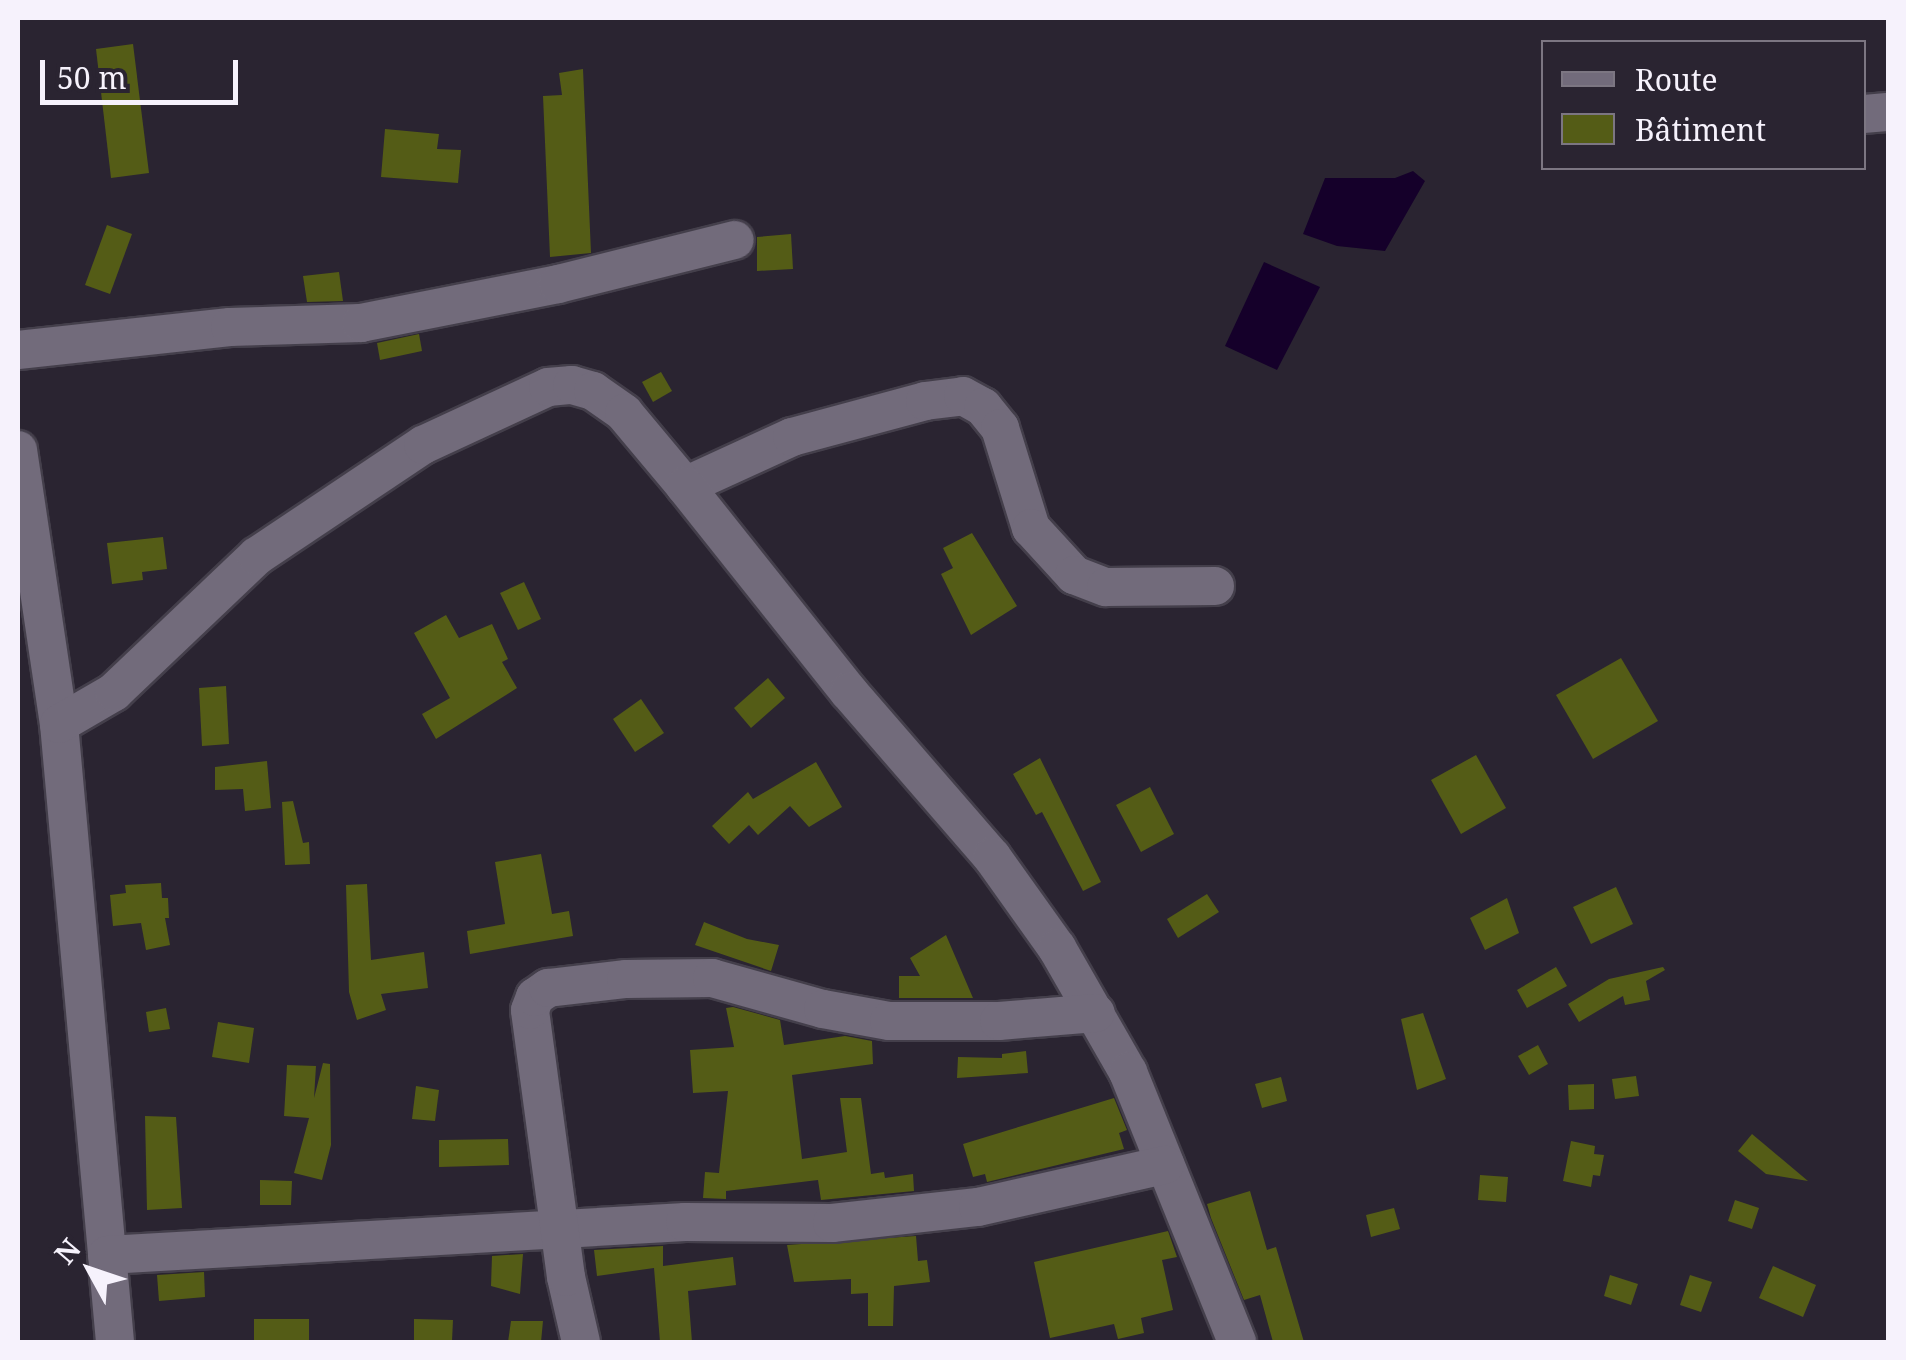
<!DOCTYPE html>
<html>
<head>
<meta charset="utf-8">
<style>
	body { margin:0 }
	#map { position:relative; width:1906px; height:1360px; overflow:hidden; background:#2a2431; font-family:"Noto Serif",serif }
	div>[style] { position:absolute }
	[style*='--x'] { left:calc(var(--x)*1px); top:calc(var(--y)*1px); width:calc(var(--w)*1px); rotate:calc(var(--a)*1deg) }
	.water>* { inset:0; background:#15002a }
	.building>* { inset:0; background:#545c16 }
	.roads { filter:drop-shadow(2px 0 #443f4b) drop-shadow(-2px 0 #443f4b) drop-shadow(0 2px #443f4b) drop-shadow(0 -2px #443f4b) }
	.minor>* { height:38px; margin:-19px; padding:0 19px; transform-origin:19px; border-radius:19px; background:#726b7b }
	span { translate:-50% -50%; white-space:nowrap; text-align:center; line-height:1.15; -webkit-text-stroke:10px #2a2431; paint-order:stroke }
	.frame { position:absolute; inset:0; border:20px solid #f6f2fc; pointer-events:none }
	.legend { position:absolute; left:1541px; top:40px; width:325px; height:130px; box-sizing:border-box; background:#2a2431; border:2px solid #7c7682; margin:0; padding:12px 18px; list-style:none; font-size:30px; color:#f6f2fc }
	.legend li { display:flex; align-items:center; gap:20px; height:50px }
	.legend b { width:50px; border:2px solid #7c7682 }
	.north { position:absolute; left:40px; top:1220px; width:100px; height:100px; -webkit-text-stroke:8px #2a2431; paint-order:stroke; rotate:310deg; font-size:28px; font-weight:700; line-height:40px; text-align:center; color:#f6f2fc }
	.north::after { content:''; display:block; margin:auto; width:35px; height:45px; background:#f6f2fc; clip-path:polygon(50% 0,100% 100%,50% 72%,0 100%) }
	.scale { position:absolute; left:40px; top:60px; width:198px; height:45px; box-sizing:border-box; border:5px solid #f6f2fc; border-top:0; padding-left:12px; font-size:30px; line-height:35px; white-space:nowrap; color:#f6f2fc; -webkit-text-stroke:8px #2a2431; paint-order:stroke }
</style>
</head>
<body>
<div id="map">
	<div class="water">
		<i style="clip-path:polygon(1413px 171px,1425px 181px,1385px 251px,1337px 246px,1303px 234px,1325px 178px,1395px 178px)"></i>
		<i style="clip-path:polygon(1264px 262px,1320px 287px,1277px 370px,1225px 346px)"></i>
	</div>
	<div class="building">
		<i style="clip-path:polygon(133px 44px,149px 173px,111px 178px,96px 49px)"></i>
		<i style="clip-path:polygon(583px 69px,591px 253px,550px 257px,543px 96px,562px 95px,559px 73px)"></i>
		<i style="clip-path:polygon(385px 129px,439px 134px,437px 149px,461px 150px,458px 183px,381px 177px)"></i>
		<i style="clip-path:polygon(107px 225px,132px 234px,110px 294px,85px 285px)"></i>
		<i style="clip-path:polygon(791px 234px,793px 269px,757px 271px,757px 237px)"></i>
		<i style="clip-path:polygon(339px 272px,343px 301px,307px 302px,303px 276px)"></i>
		<i style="clip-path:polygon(419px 334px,422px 351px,380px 360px,377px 343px)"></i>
		<i style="clip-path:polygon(661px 372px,672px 391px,653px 402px,642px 382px)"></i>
		<i style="clip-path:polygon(972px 533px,1017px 606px,971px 635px,941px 574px,953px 568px,943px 548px)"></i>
		<i style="clip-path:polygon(163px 537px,167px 569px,142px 572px,143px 580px,112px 584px,107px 543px)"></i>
		<i style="clip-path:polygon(524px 582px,541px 619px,518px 630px,500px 593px)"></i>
		<i style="clip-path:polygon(446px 615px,459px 638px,492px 624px,508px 659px,502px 662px,517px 688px,436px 739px,422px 714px,450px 698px,414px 633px)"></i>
		<i style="clip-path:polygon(1621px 658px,1658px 721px,1593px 759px,1556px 695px)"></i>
		<i style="clip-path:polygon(768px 678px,785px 698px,751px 728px,734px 708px)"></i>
		<i style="clip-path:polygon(226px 686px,229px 744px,202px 746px,199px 688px)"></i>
		<i style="clip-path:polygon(641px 699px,664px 733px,635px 752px,613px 719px)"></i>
		<i style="clip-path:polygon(1476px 755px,1506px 808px,1461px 834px,1431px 780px)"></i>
		<i style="clip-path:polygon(1040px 758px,1101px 882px,1083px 891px,1042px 812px,1036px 815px,1013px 774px)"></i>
		<i style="clip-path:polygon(267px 761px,271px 808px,245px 811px,243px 789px,215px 790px,215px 767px)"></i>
		<i style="clip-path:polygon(816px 762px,842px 807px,809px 827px,790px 806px,758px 835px,749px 825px,729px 844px,712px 826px,748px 792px,753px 799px)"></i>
		<i style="clip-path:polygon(1150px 787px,1174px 834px,1141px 852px,1116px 805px)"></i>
		<i style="clip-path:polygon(293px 801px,303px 843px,309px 842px,310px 864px,285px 865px,282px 802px)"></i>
		<i style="clip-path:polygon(541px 854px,552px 914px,569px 911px,573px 936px,470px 954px,467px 931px,505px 924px,495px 862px)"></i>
		<i style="clip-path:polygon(161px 883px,162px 898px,168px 898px,169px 918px,165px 918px,170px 945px,146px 950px,141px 923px,113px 926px,110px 895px,126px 893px,125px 885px)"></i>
		<i style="clip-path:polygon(367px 884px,371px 960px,424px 952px,428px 988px,381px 994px,386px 1010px,357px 1020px,349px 992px,346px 885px)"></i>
		<i style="clip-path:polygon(1616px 887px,1633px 924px,1591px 944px,1573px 907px)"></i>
		<i style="clip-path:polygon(1207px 894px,1219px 912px,1178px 938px,1167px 919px)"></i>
		<i style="clip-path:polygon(1507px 898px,1519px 933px,1485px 950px,1470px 918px)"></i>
		<i style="clip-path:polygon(704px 922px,747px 939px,779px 945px,771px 971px,695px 945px)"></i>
		<i style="clip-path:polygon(946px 935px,973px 998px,899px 998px,899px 976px,920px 976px,910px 958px)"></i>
		<i style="clip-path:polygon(1556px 967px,1567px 986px,1527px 1008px,1517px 990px)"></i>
		<i style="clip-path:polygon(1663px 967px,1665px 970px,1646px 981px,1650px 1000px,1625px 1005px,1623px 996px,1579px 1022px,1568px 1004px,1609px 979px)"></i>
		<i style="clip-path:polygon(733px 1007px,780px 1020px,784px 1045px,845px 1036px,872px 1041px,873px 1064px,792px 1075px,802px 1159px,847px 1152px,840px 1098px,861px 1098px,871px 1174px,884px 1172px,885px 1178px,913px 1174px,914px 1191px,821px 1200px,818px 1180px,726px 1191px,726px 1199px,703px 1198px,705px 1172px,719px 1173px,728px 1091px,693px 1093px,690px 1050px,734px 1047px,726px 1008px)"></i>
		<i style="clip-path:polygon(166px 1008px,170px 1029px,149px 1032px,146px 1012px)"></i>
		<i style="clip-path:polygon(1423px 1013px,1446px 1079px,1417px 1090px,1401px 1019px)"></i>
		<i style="clip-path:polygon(218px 1022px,254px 1028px,249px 1063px,212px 1057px)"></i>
		<i style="clip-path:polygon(1538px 1045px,1548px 1064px,1529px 1075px,1518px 1056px)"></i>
		<i style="clip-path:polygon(1026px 1051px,1028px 1073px,957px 1078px,958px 1057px,1002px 1058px,1002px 1054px)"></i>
		<i style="clip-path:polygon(323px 1063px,330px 1064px,331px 1145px,322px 1180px,294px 1173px,309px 1118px,284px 1116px,287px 1065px,316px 1066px,314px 1098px)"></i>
		<i style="clip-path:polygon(1636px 1076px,1639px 1096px,1615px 1099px,1612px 1079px)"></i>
		<i style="clip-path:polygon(1281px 1077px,1287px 1101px,1262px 1108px,1255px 1084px)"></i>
		<i style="clip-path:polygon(1594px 1084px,1594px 1109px,1569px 1110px,1568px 1085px)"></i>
		<i style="clip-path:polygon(416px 1086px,439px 1090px,435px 1121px,412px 1119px)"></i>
		<i style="clip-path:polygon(1114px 1098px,1127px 1130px,1119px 1133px,1124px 1149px,987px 1182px,985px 1174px,973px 1177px,963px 1144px)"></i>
		<i style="clip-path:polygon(145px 1116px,176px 1117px,182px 1208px,147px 1210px)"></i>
		<i style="clip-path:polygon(1752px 1134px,1808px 1181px,1766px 1174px,1738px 1151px)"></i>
		<i style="clip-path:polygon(508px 1139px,509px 1165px,439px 1167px,439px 1140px)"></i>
		<i style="clip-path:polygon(1571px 1141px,1595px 1146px,1594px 1154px,1604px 1155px,1600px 1176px,1593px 1175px,1591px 1187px,1563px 1181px)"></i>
		<i style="clip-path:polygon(1480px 1175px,1508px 1177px,1506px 1202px,1478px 1200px)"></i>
		<i style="clip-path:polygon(260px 1180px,292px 1181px,291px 1205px,260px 1205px)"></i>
		<i style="clip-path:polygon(1250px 1191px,1267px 1250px,1276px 1247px,1304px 1342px,1273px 1342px,1260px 1295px,1244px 1300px,1211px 1218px,1207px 1204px)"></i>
		<i style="clip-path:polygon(1735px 1200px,1759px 1208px,1752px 1229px,1728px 1221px)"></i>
		<i style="clip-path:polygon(1394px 1208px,1400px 1229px,1371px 1237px,1366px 1215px)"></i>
		<i style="clip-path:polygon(1168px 1231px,1177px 1257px,1162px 1260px,1173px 1310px,1141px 1318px,1144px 1333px,1118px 1339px,1114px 1324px,1050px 1338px,1034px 1262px)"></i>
		<i style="clip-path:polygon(916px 1236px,918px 1261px,927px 1260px,930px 1282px,894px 1286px,893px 1326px,868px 1326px,868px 1293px,851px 1294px,851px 1279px,794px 1282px,787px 1245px)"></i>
		<i style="clip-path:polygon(663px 1246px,663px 1266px,733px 1257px,736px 1285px,688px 1291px,692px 1342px,660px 1342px,654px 1268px,597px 1276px,594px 1250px)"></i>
		<i style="clip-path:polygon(523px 1254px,520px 1294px,491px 1286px,492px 1256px)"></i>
		<i style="clip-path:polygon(1773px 1266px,1816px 1285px,1803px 1317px,1759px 1298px)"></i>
		<i style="clip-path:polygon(204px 1272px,205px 1297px,159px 1301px,157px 1275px)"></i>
		<i style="clip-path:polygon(1610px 1275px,1638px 1284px,1631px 1305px,1604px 1296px)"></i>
		<i style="clip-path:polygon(1690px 1275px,1712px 1282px,1701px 1312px,1680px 1305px)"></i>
		<i style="clip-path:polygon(254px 1319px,309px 1319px,309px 1342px,254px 1342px)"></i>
		<i style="clip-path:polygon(414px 1319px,453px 1320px,452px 1341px,414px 1341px)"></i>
		<i style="clip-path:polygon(511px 1321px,543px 1321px,541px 1342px,508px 1342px)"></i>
	</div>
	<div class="roads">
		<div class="minor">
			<i style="--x:1864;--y:114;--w:24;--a:-5"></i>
			<i style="--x:18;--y:350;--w:213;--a:-6.2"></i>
			<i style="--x:230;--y:327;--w:131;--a:-1.7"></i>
			<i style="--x:361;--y:323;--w:201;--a:-11.2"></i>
			<i style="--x:558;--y:284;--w:182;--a:-14"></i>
			<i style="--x:18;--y:450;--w:277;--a:81.5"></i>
			<i style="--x:59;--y:724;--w:621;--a:84.82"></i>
			<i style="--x:685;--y:486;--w:118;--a:-24.6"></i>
			<i style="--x:792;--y:437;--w:138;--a:-15.1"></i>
			<i style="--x:925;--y:401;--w:38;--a:-7"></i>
			<i style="--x:963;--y:396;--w:23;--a:29"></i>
			<i style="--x:983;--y:407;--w:27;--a:51"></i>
			<i style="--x:1000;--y:428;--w:105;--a:72.8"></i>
			<i style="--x:1031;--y:528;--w:64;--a:47.5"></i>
			<i style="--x:1074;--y:575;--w:34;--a:21"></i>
			<i style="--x:1106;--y:587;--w:109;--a:-0.5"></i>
			<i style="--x:59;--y:724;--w:64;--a:-30.2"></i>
			<i style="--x:114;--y:692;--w:197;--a:-43.6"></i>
			<i style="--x:257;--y:556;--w:200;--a:-33.8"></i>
			<i style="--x:423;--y:445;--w:138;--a:-24.9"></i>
			<i style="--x:548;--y:387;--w:24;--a:-5"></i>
			<i style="--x:572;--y:385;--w:22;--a:16"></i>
			<i style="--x:593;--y:391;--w:38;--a:35"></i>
			<i style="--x:624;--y:413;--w:95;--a:50.1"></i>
			<i style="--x:685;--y:486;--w:263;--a:51.5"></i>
			<i style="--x:849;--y:692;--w:218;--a:49.1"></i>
			<i style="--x:992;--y:857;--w:112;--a:54.5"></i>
			<i style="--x:1057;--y:948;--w:143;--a:60.2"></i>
			<i style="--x:1128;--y:1072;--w:291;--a:68"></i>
			<i style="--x:107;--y:1255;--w:579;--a:-3.27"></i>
			<i style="--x:685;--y:1222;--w:147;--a:0.4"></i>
			<i style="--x:832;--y:1223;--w:147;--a:-6.3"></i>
			<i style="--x:978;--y:1207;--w:192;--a:-12.7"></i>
			<i style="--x:581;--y:1342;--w:67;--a:-103"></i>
			<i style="--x:566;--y:1277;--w:269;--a:-97.7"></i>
			<i style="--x:530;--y:1010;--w:14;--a:-69"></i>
			<i style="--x:535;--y:997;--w:16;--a:-35"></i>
			<i style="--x:548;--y:988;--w:79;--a:-6.6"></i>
			<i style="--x:626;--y:979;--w:86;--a:-0.7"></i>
			<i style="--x:712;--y:978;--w:115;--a:15.6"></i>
			<i style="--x:823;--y:1009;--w:67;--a:10.3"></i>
			<i style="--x:889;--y:1021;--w:110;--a:0"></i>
			<i style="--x:999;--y:1021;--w:97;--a:-4.7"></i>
		</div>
	</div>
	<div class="frame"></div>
	<ul class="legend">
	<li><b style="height:12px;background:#726b7b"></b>Route</li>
	<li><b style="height:28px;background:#545c16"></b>Bâtiment</li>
	</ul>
	<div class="north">N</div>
	<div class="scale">50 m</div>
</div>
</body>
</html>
